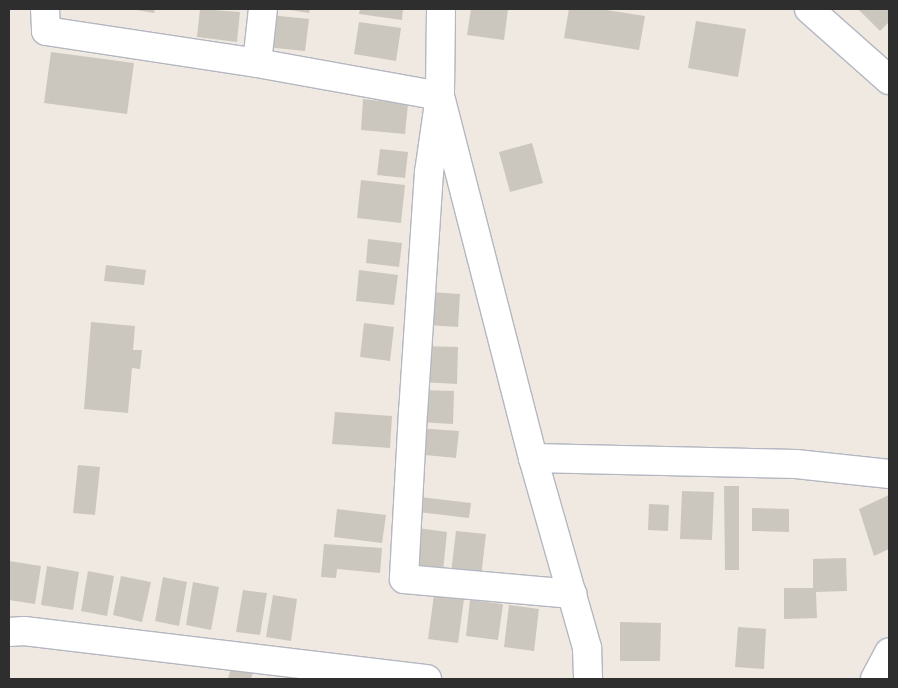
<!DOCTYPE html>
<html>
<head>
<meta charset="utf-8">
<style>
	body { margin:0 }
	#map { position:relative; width:898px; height:688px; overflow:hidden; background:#efe9e1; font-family:Jost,sans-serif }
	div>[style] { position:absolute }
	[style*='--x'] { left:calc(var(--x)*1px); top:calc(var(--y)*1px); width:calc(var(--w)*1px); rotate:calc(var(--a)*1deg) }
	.building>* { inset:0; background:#cbc7bf }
	.roads { filter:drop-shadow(1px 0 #b4b7c1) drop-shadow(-1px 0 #b4b7c1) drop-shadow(0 1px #b4b7c1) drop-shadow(0 -1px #b4b7c1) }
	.street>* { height:28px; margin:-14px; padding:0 14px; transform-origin:14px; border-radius:14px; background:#fff }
	.secondary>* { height:28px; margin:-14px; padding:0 14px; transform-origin:14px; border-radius:14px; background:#fff }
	span { translate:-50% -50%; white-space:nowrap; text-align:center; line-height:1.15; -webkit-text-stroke:4.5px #fff; paint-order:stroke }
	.frame { position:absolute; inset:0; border:10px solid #2e2e2e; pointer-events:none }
</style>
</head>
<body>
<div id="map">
	<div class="building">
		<i style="clip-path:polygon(131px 9px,155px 9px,154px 13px)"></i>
		<i style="clip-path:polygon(200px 9px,240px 12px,237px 42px,197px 37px)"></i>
		<i style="clip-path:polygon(284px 9px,310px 9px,309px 13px)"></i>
		<i style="clip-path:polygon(360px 9px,403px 9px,402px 20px,359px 14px)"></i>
		<i style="clip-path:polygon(471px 9px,508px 9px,504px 40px,467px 35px)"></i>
		<i style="clip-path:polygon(569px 9px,600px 9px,645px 16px,639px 50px,564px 38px)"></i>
		<i style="clip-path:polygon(858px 9px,889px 9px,889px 22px,880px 31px)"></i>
		<i style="clip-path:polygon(270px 15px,309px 19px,305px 51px,266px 47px)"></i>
		<i style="clip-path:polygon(696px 21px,746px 29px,738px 77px,688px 68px)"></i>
		<i style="clip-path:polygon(359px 22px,401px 28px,396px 61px,354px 54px)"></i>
		<i style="clip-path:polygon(51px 52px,134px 63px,127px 114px,44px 103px)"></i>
		<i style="clip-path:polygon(363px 99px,408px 104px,405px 134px,361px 130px)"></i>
		<i style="clip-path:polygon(532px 143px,543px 183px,510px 192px,499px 152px)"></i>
		<i style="clip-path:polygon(380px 149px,408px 152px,405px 178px,377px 175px)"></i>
		<i style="clip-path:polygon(361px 180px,405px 185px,401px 223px,357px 218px)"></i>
		<i style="clip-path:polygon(368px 239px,402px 243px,399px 267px,366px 263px)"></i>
		<i style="clip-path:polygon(106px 265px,146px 270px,144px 285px,104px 281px)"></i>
		<i style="clip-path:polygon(359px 270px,398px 275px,394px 305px,356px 301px)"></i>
		<i style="clip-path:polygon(430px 292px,460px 294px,458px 327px,427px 325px)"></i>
		<i style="clip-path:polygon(91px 322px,135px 326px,133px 350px,142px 350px,140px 369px,132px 368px,128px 413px,84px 409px)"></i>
		<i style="clip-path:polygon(364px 323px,394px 327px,390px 361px,360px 357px)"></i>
		<i style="clip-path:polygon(422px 346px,458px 347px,457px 384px,420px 382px)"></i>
		<i style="clip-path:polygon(419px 390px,454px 391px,453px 424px,418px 422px)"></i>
		<i style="clip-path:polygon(335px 412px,392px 416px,390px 448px,332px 444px)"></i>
		<i style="clip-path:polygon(417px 428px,459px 431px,456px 458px,415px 454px)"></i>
		<i style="clip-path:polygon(78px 465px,100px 467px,95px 515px,73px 513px)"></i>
		<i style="clip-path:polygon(724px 486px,739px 486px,739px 570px,725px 570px)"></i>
		<i style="clip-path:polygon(682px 491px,714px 492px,712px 540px,680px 539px)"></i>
		<i style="clip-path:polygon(889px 495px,889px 549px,874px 556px,859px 509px)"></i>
		<i style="clip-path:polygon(420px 497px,471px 503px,469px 518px,418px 512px)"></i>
		<i style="clip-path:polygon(649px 504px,669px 505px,668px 531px,648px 530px)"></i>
		<i style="clip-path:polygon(752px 508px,789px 509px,789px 532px,752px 531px)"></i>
		<i style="clip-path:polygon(337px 509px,386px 515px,382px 543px,334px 537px)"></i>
		<i style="clip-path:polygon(418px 528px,447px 532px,443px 572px,414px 568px)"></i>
		<i style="clip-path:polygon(456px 531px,486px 534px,481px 577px,451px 573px)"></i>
		<i style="clip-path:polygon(324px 544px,382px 548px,380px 573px,337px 569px,336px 578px,321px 577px)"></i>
		<i style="clip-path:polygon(846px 558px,847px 591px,816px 592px,817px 618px,784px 619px,784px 588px,813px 588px,813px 559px)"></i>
		<i style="clip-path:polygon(9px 561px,41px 566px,35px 604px,9px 600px)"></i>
		<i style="clip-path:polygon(47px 566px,79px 572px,73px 610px,41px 605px)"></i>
		<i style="clip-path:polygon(88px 571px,114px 576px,107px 616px,81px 611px)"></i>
		<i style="clip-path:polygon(121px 576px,151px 582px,142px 622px,113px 615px)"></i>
		<i style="clip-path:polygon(163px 577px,187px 582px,179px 626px,155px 621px)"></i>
		<i style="clip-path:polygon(193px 582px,219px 587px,211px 630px,186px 625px)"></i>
		<i style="clip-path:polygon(243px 590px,267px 593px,260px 635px,236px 632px)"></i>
		<i style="clip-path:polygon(273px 595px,297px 599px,291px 641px,266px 637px)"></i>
		<i style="clip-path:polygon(434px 595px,464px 599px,458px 643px,428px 639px)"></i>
		<i style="clip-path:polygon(470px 600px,503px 604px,498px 640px,466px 636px)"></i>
		<i style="clip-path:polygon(509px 605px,539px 609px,534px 651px,504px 647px)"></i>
		<i style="clip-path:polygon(620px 622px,661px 623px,660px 661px,620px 661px)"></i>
		<i style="clip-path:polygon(738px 627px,766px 629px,764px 669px,735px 667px)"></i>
		<i style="clip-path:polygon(231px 667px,253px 672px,251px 679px,228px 679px)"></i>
	</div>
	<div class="roads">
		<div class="street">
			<i style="--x:45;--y:9;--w:22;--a:87"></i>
			<i style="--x:46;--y:31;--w:213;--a:8.6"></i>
			<i style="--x:257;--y:63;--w:186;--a:10.2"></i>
			<i style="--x:440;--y:96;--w:77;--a:98.2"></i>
			<i style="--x:429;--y:172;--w:240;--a:93.8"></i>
			<i style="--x:413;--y:411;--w:168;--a:93.1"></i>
			<i style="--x:404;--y:579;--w:169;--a:5.1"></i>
			<i style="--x:257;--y:63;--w:54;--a:-83.7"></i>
			<i style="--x:533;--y:458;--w:263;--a:1.3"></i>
			<i style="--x:796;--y:464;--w:94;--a:6.1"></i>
		</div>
		<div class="secondary">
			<i style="--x:441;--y:9;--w:87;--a:90.7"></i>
			<i style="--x:440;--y:96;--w:374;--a:75.6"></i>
			<i style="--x:533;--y:458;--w:198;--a:74.1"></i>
			<i style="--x:587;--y:648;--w:31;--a:88"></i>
			<i style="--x:809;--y:9;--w:107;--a:41.6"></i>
			<i style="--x:9;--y:632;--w:15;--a:-4"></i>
			<i style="--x:24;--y:631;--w:406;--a:6.8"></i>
			<i style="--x:875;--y:679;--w:30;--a:-62"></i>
		</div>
	</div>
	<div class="frame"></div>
</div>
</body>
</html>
